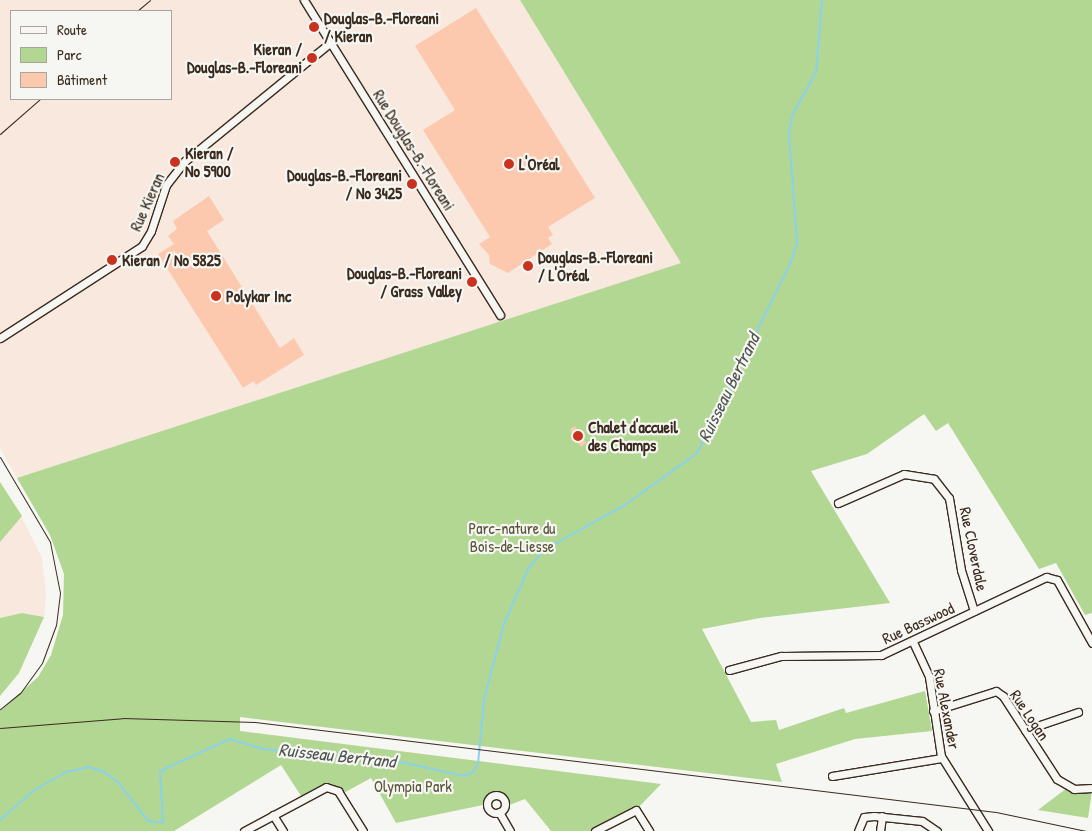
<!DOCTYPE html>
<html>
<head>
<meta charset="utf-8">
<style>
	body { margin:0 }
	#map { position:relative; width:1092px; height:831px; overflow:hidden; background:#f6f6f2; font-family:"Patrick Hand",sans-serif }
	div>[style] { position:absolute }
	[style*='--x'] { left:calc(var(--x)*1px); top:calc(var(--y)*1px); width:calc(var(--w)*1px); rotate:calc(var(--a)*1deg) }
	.built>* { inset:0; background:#f8e8de }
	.green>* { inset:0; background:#b2d792 }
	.stream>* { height:2px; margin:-1px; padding:0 1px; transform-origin:1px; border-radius:1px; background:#8ad2ec }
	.building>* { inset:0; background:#fdc9ae }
	.roads { filter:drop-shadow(1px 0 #3b2a1e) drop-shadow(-1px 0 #3b2a1e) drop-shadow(0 1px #3b2a1e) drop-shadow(0 -1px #3b2a1e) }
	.minor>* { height:7px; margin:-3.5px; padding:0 3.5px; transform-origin:3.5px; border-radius:3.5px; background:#f6f6f2 }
	.minor>.ring { margin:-3.5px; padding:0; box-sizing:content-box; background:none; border:7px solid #f6f6f2; border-radius:50% }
	.tram>* { height:1px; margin:-0.5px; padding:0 0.5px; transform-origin:0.5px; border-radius:0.5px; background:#3b2a1e }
	.dots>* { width:14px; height:14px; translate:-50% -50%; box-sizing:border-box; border:2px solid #f6f6f2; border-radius:50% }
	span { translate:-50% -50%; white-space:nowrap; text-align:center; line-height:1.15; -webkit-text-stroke:4.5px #f6f6f2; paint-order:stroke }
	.poi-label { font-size:16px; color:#3b2a1e; font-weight:700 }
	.left { translate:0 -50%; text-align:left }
	.right { translate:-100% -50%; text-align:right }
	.street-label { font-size:16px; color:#3b2a1e }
	.park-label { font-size:16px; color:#59553b }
	.water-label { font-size:18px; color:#4f5452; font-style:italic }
	.legend { position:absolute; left:10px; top:10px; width:162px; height:90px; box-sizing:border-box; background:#f6f6f2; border:1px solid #aba49d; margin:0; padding:6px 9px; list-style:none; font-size:15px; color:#3b2a1e }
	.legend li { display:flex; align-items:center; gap:10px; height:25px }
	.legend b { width:25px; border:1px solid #aba49d }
</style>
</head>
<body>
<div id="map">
	<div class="built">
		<i style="clip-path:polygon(evenodd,0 0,520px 0,681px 263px,17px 478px,0 448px,0 0,11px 11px,171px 11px,171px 99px,11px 99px,11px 11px)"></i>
		<i style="clip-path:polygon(19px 512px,42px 558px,46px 594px,44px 617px,22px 613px,0 618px,0 518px)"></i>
	</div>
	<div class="green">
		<i style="clip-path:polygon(520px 0,1092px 0,1092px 613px,1085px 615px,1056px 563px,1039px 569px,948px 423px,936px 431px,924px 414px,867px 454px,811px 471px,890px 603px,760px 618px,702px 629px,751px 722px,776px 720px,779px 730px,844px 708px,846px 713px,925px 691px,932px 731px,855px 739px,776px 764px,782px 782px,240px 717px,240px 731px,661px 784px,636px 810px,595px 831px,551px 831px,525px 799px,504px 807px,503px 799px,497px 795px,488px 802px,491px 811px,483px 805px,396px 823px,371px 778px,340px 795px,333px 787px,303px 799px,281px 765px,174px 831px,0 831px,0 711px,38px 677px,51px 655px,63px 615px,64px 574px,50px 535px,17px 478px,681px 263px)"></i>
		<i style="clip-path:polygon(0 482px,22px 516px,0 542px)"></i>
		<i style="clip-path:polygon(22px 613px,44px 617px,19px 673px,0 696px,0 618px)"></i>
		<i style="clip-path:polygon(1067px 788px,1080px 793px,1092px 791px,1088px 818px,1038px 810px)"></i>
	</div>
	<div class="stream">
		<i style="--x:0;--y:820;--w:44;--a:-41.3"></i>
		<i style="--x:33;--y:791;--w:38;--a:-30"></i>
		<i style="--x:66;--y:772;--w:24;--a:-12"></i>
		<i style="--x:89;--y:767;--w:16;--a:18"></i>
		<i style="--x:104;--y:772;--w:17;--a:36"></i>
		<i style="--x:118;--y:782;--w:49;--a:52.4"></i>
		<i style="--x:148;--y:821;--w:15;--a:8"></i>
		<i style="--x:163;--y:823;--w:52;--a:-93.3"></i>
		<i style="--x:160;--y:771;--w:77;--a:-24.6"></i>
		<i style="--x:230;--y:739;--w:34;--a:17"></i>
		<i style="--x:263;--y:749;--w:143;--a:5.6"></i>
		<i style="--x:405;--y:763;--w:60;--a:12.4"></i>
		<i style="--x:464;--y:776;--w:10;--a:-24"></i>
		<i style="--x:473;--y:772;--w:9;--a:-58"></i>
		<i style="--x:478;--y:764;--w:65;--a:-84.7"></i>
		<i style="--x:484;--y:699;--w:78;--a:-75.1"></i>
		<i style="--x:504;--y:624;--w:60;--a:-66.4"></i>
		<i style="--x:528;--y:569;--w:25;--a:-50"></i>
		<i style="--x:544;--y:550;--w:93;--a:-29.1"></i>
		<i style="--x:625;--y:505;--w:89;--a:-35.8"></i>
		<i style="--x:697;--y:453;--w:213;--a:-63.8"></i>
		<i style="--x:791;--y:262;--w:20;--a:-72"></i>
		<i style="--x:797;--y:243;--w:110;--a:-94.2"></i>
		<i style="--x:789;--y:133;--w:17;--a:-80"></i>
		<i style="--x:792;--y:116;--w:50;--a:-61.4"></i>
		<i style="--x:816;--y:72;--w:72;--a:-85.2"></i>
	</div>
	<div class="building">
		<i style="clip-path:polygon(476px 8px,595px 198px,548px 227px,553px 235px,548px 238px,552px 244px,508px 273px,490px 264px,489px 255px,479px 244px,490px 237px,423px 130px,455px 110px,415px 46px)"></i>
		<i style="clip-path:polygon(209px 196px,224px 220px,207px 231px,280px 348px,294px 338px,304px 355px,256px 385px,254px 381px,243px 388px,158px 254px,174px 244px,168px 236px,177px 229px,173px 221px)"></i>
		<i style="clip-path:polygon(575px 426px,586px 443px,581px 447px,570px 429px)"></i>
	</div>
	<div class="roads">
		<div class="minor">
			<i style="--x:304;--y:0;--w:371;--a:58.1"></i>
			<i style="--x:0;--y:338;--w:169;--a:-32.9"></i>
			<i style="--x:142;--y:246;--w:17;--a:-59"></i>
			<i style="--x:151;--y:231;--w:48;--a:-71.9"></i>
			<i style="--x:166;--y:185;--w:31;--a:-52"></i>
			<i style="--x:185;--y:161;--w:188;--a:-39.2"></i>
			<i style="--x:838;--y:503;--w:72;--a:-23.7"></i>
			<i style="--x:904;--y:474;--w:30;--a:9"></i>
			<i style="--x:934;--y:479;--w:24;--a:52"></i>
			<i style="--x:949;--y:498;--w:73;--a:80.5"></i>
			<i style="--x:961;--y:570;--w:43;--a:72.4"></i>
			<i style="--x:913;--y:642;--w:38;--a:65"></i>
			<i style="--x:929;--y:677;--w:80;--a:81.4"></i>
			<i style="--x:941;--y:756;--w:89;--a:57.9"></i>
			<i style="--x:729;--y:670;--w:54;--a:-15.1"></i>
			<i style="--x:781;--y:656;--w:100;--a:-0.6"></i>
			<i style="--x:881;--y:655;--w:183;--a:-25.3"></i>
			<i style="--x:1046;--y:577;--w:11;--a:15"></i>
			<i style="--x:1057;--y:580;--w:72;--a:60.9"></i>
			<i style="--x:933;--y:711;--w:66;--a:-17.6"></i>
			<i style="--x:996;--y:691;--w:9;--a:36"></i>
			<i style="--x:1003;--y:696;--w:99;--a:57"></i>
			<i style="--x:1057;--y:779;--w:20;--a:30"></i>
			<i style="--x:1074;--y:789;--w:18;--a:-3"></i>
			<i style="--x:1025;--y:730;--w:56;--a:-18.8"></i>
			<i style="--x:832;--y:776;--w:111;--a:-9.3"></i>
			<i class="ring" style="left:487px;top:795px;width:11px;height:11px"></i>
			<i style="--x:499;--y:812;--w:22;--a:60"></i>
			<i style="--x:273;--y:815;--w:19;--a:58"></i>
			<i style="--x:244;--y:831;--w:93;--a:-28.2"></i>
			<i style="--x:326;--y:787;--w:13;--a:18"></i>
			<i style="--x:338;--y:791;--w:47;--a:58"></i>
			<i style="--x:595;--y:831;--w:46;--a:-27.1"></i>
			<i style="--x:636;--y:810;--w:25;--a:58"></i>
			<i style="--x:858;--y:831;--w:15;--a:-67"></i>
			<i style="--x:864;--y:817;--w:10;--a:-6"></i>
			<i style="--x:874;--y:816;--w:48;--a:5.9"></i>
			<i style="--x:922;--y:821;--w:18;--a:34"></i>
			<i style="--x:880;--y:831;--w:15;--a:-82"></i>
		</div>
	</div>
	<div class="tram">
		<i style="--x:137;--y:11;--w:17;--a:-40"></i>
		<i style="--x:0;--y:134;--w:53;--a:-41.2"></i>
		<i style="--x:0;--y:457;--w:99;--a:59.5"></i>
		<i style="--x:50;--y:542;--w:52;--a:78.9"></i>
		<i style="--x:60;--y:593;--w:32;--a:97"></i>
		<i style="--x:56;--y:625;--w:40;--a:110.2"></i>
		<i style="--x:42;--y:663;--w:37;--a:126"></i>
		<i style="--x:20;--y:693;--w:26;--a:141"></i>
		<i style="--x:0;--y:728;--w:123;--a:-4.6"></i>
		<i style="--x:123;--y:718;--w:132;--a:1.7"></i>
		<i style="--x:255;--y:722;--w:746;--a:6.93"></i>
		<i style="--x:996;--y:812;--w:92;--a:11.9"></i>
	</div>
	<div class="dots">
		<i style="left:314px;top:27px;background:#c8321e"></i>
		<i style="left:312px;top:58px;background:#c8321e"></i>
		<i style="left:175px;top:162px;background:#c8321e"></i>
		<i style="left:509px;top:164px;background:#c8321e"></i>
		<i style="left:412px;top:184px;background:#c8321e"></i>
		<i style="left:112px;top:260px;background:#c8321e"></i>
		<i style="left:528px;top:266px;background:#c8321e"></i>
		<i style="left:472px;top:282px;background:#c8321e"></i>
		<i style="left:216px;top:296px;background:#c8321e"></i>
		<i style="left:578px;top:436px;background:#c8321e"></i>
	</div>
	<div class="poi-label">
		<span class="left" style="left:324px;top:27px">Douglas-B.-Floreani<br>/ Kieran</span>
		<span class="right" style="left:302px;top:58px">Kieran /<br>Douglas-B.-Floreani</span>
		<span class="left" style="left:185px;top:162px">Kieran /<br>No 5900</span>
		<span class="left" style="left:519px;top:164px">L'Oréal</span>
		<span class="right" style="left:402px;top:184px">Douglas-B.-Floreani<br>/ No 3425</span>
		<span class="left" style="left:538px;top:266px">Douglas-B.-Floreani<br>/ L'Oréal</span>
		<span class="left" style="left:122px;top:260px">Kieran / No 5825</span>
		<span class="right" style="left:462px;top:282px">Douglas-B.-Floreani<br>/ Grass Valley</span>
		<span class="left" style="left:226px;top:296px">Polykar Inc</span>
		<span class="left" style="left:588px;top:436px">Chalet d'accueil<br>des Champs</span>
	</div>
	<div class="street-label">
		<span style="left:414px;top:150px;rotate:58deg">Rue Douglas-B.-Floreani</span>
		<span style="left:147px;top:202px;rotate:-66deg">Rue Kieran</span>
		<span style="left:974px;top:549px;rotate:78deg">Rue Cloverdale</span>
		<span style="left:918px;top:623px;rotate:-25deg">Rue Basswood</span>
		<span style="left:947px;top:709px;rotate:79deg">Rue Alexander</span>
		<span style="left:1030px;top:715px;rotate:56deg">Rue Logan</span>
	</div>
	<div class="park-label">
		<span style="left:512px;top:537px">Parc-nature du<br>Bois-de-Liesse</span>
		<span style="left:413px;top:786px">Olympia Park</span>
	</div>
	<div class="water-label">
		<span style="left:729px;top:388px;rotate:-64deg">Ruisseau Bertrand</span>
		<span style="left:337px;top:756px;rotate:6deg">Ruisseau Bertrand</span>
	</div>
	<ul class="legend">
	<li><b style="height:6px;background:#f6f6f2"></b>Route</li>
	<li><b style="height:14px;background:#b2d792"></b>Parc</li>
	<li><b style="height:14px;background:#fdc9ae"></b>Bâtiment</li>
	</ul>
</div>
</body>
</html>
